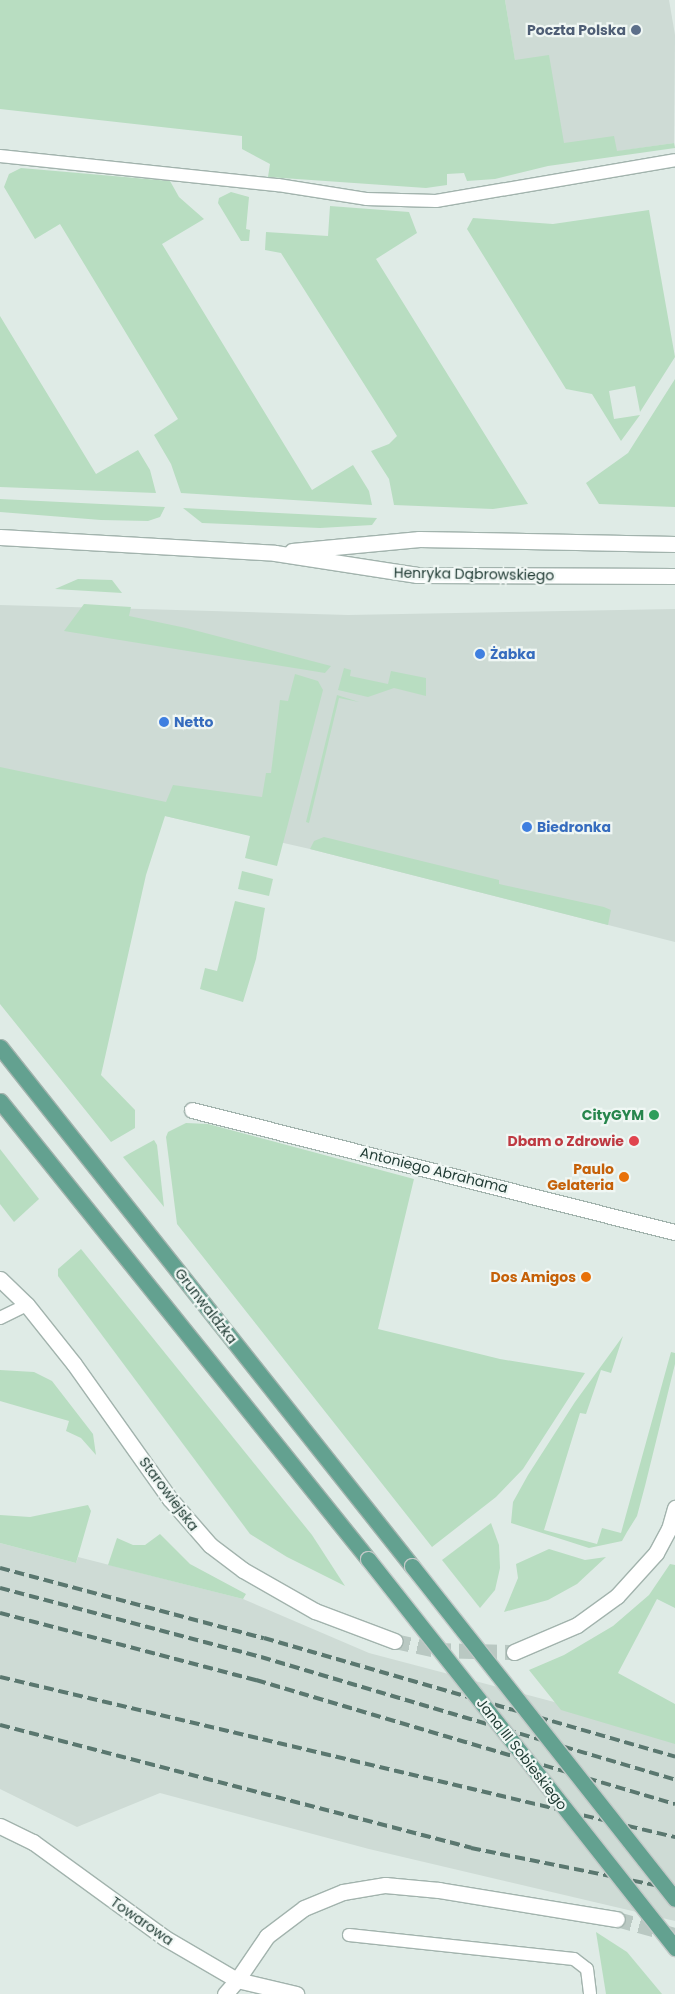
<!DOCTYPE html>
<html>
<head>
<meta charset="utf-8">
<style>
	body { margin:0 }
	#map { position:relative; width:675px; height:1994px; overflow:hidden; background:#dfebe6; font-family:Poppins,sans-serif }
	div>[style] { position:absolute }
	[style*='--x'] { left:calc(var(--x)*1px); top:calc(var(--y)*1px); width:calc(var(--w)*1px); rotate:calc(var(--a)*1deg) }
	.built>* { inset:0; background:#cedbd5 }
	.green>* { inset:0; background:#b8ddc1 }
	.secondary-tunnel>* { height:15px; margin-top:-7.5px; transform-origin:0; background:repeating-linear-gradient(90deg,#b9c8c2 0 15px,transparent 0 23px) }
	.roads { filter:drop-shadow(1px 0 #a2b3ad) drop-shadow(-1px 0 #a2b3ad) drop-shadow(0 1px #a2b3ad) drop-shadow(0 -1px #a2b3ad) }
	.lane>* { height:12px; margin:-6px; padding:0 6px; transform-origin:6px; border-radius:6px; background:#fff }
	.street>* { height:15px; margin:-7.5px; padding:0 7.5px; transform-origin:7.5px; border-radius:7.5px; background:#fff }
	.secondary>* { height:15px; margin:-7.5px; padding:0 7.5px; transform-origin:7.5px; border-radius:7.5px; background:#fff }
	.primary>* { height:15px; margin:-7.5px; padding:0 7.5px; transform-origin:7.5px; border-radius:7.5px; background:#63a190 }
	.rail>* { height:4px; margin-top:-2px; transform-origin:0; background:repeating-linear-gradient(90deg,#5a776f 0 10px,transparent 0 15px) }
	.bridges { filter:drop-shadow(1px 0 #c1c8c6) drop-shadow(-1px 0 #c1c8c6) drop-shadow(0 1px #c1c8c6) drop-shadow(0 -1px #c1c8c6) }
	.primary-bridge>* { height:15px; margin:-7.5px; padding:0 7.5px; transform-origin:7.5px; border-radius:7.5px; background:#63a190 }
	.dots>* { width:14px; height:14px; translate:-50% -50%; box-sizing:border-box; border:2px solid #f0f7f4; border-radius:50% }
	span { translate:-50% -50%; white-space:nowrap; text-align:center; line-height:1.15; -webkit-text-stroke:4.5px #f0f7f4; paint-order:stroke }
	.service-label { font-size:14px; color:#4e5e75; font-weight:700 }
	.right { translate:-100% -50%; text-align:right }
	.street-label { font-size:14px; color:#203b34 }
	.shop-label { font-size:14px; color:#366cbe; font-weight:700 }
	.left { translate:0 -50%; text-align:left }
	.leisure-label { font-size:14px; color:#27864d; font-weight:700 }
	.health-label { font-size:14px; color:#be3a42; font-weight:700 }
	.food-label { font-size:14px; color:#c56008; font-weight:700 }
</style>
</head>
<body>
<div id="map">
	<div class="built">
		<i style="clip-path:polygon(505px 0,669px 0,675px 35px,674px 143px,532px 164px)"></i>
		<i style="clip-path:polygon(0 605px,348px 615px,675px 609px,675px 942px,310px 849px,165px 816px,0 768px)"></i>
		<i style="clip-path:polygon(0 1543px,76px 1563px,78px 1557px,243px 1599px,369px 1653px,675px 1734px,675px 1921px,369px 1849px,160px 1793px,77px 1827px,0 1789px)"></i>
	</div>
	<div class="green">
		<i style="clip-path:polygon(0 0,505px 0,515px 60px,549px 55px,564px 143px,614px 136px,617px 151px,674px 143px,675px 148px,548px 166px,495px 179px,467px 181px,464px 173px,447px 174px,447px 185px,426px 188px,268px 177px,270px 164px,242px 149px,242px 136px,0 109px)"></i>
		<i style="clip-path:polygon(21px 168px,170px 181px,179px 197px,204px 219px,162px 244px,312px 490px,353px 465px,369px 491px,372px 505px,181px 493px,171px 464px,154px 435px,178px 419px,60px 224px,35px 239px,4px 187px,9px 174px)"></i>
		<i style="clip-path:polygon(231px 192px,249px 197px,246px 229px,250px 230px,249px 241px,241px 241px,218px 203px,219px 198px)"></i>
		<i style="clip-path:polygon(330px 206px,409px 212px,417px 233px,376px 259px,528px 504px,493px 509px,394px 505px,389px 479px,371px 451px,389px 444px,397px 436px,281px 253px,265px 250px,266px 232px,328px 236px)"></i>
		<i style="clip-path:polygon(649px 210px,675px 357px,640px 412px,635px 386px,609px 391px,614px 419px,640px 415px,621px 441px,592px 394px,566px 389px,467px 229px,473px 218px,553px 224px)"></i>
		<i style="clip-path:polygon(0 316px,96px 474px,138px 450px,150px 470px,156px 493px,0 487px)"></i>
		<i style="clip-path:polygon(675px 379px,675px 507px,599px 504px,586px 483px,628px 453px)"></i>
		<i style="clip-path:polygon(0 499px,101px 504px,165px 507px,160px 517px,148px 521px,101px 520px,0 512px)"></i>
		<i style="clip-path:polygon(183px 508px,377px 518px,372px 525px,320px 528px,202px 523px)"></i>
		<i style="clip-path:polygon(78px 579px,112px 580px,122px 593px,55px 589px)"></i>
		<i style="clip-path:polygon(84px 604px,131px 607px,129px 616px,186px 628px,331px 666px,325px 673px,64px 631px)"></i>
		<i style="clip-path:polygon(344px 668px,351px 670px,350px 676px,388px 684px,391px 671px,426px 678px,426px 696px,394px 688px,368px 697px,338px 690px)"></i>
		<i style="clip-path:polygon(295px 674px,318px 681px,323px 690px,277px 866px,245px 858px,250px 836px,165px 816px,146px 875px,101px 1075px,135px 1110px,135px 1128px,111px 1142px,0 1004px,0 767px,166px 802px,173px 785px,262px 797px,266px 773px,271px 773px,280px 700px,288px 701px)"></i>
		<i style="clip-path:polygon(337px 695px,359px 702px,339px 698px,309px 823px,306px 822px)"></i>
		<i style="clip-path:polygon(324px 837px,499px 880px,499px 884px,604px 907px,611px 910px,608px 925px,310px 849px,314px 841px)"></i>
		<i style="clip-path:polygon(242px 871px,273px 879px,269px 896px,238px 889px)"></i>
		<i style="clip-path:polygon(235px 901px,265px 908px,256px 959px,243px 1002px,200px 989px,205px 968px,217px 971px)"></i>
		<i style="clip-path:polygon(186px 1123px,208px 1124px,414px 1179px,378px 1329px,500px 1359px,585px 1373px,523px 1469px,496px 1497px,432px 1547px,177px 1224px,166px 1137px,168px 1132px)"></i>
		<i style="clip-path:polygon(154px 1140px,157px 1145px,164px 1207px,123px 1157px)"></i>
		<i style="clip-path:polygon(0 1149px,39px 1199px,14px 1222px,0 1204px)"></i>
		<i style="clip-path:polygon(81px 1249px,312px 1535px,345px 1586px,287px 1557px,250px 1534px,58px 1276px,58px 1269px)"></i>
		<i style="clip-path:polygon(623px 1336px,611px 1373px,601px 1370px,586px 1414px,580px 1413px,544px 1530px,597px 1544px,602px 1528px,621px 1533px,671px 1352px,675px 1353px,675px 1364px,645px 1486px,637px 1516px,627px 1532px,622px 1541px,589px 1548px,511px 1523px,513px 1502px,528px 1475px,575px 1402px)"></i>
		<i style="clip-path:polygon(0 1370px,34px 1372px,52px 1381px,93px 1434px,96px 1455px,81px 1438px,66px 1431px,69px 1421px,0 1401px)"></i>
		<i style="clip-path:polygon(88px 1505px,91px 1511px,76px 1563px,0 1543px,0 1515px,30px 1517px)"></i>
		<i style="clip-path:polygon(491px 1523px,499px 1545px,500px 1568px,495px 1590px,480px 1608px,442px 1560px)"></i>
		<i style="clip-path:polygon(160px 1534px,190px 1564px,246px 1594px,243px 1599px,108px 1565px,117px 1538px,133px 1545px,145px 1545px)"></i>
		<i style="clip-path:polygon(549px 1549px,585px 1560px,606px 1557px,577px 1584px,548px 1600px,504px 1612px,518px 1578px,516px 1564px)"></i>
		<i style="clip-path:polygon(670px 1564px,675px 1565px,675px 1608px,657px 1599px,618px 1673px,675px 1704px,675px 1744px,561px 1710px,529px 1670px,564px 1655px,613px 1626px,649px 1595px)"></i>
		<i style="clip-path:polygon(596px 1932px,627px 1952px,662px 1994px,606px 1994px)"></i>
	</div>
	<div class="secondary-tunnel">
		<i style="--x:395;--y:1641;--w:42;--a:12.4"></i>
		<i style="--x:436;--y:1650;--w:78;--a:1.5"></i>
		<i style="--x:617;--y:1919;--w:60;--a:15.4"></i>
	</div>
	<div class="roads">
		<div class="lane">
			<i style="--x:0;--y:156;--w:280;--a:6"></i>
			<i style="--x:278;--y:185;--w:89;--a:9"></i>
			<i style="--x:366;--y:199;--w:70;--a:1.6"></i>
			<i style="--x:436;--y:201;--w:242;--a:-9.7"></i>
			<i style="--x:0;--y:1318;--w:30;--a:-26"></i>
			<i style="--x:349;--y:1935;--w:226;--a:6.1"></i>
			<i style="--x:574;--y:1959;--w:16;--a:38"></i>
			<i style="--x:587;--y:1969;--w:25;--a:83"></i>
		</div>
		<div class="street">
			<i style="--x:192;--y:1110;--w:498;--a:14.2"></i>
			<i style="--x:225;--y:1994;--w:18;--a:-49"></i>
		</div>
		<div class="secondary">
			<i style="--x:0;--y:537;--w:275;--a:3.3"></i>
			<i style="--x:275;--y:553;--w:144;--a:8.8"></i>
			<i style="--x:417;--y:575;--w:258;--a:0.2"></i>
			<i style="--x:292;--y:551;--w:128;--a:-5.4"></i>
			<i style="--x:419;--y:539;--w:256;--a:1.1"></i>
			<i style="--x:0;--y:1279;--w:37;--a:44"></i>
			<i style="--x:27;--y:1305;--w:75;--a:51.5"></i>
			<i style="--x:74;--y:1364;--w:166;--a:54.6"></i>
			<i style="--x:170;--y:1499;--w:61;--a:49"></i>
			<i style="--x:210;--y:1545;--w:41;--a:37.1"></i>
			<i style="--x:243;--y:1570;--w:83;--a:29.7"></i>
			<i style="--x:315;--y:1611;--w:85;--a:20.6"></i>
			<i style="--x:514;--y:1652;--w:69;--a:-23.2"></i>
			<i style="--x:577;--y:1625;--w:49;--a:-35.9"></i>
			<i style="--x:617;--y:1596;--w:58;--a:-47.8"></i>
			<i style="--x:656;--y:1553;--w:27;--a:-62"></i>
			<i style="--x:669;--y:1529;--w:22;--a:-74"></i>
			<i style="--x:0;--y:1826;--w:37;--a:26"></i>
			<i style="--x:33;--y:1842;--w:163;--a:36"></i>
			<i style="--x:165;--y:1938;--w:83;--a:30.3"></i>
			<i style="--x:237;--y:1980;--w:61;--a:13.3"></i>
			<i style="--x:237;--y:1980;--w:53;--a:-55.7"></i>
			<i style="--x:267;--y:1936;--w:46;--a:-37.1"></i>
			<i style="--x:304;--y:1908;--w:42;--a:-22.3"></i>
			<i style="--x:343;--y:1892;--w:43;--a:-9.5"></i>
			<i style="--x:385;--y:1885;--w:54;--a:5.3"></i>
			<i style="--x:439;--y:1890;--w:180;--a:9.3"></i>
		</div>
		<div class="primary">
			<i style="--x:0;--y:1047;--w:663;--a:51.56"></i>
			<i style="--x:0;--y:1101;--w:588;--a:51.22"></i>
		</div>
	</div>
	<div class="rail">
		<i style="--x:0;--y:1568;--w:273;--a:14.9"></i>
		<i style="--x:264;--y:1638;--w:428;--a:16.1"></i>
		<i style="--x:0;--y:1588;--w:270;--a:14.8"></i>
		<i style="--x:261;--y:1657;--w:432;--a:16.5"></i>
		<i style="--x:0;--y:1613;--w:265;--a:14.7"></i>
		<i style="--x:256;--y:1680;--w:437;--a:16.5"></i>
		<i style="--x:0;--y:1677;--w:694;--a:13.34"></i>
		<i style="--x:0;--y:1725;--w:487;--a:14.6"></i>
		<i style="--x:471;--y:1848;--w:208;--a:11.4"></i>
	</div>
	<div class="bridges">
		<div class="primary-bridge">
			<i style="--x:368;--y:1559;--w:496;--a:51.7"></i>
			<i style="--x:412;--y:1566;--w:424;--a:51.7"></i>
		</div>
	</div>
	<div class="dots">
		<i style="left:636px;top:30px;background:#5c6f8a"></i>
		<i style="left:480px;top:654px;background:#3f7fe0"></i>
		<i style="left:164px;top:722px;background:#3f7fe0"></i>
		<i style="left:527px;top:827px;background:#3f7fe0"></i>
		<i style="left:654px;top:1115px;background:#2e9e5b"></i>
		<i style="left:634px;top:1141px;background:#e0444e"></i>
		<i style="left:624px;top:1177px;background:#e8710a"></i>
		<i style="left:586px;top:1277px;background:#e8710a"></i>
	</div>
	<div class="service-label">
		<span class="right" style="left:626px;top:30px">Poczta Polska</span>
	</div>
	<div class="street-label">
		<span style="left:474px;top:574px;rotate:1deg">Henryka Dąbrowskiego</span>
		<span style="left:434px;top:1170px;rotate:14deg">Antoniego Abrahama</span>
		<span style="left:206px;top:1306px;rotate:52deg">Grunwaldzka</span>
		<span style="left:169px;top:1494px;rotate:53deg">Starowiejska</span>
		<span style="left:522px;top:1754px;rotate:52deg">Jana III Sobieskiego</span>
		<span style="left:142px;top:1921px;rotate:35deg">Towarowa</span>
	</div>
	<div class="shop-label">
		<span class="left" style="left:490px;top:654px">Żabka</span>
		<span class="left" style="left:174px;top:722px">Netto</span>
		<span class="left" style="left:537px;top:827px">Biedronka</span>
	</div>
	<div class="leisure-label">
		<span class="right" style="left:644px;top:1115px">CityGYM</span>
	</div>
	<div class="health-label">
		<span class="right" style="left:624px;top:1141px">Dbam o Zdrowie</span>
	</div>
	<div class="food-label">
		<span class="right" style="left:614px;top:1177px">Paulo<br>Gelateria</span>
		<span class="right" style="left:576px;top:1277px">Dos Amigos</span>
	</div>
</div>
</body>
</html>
